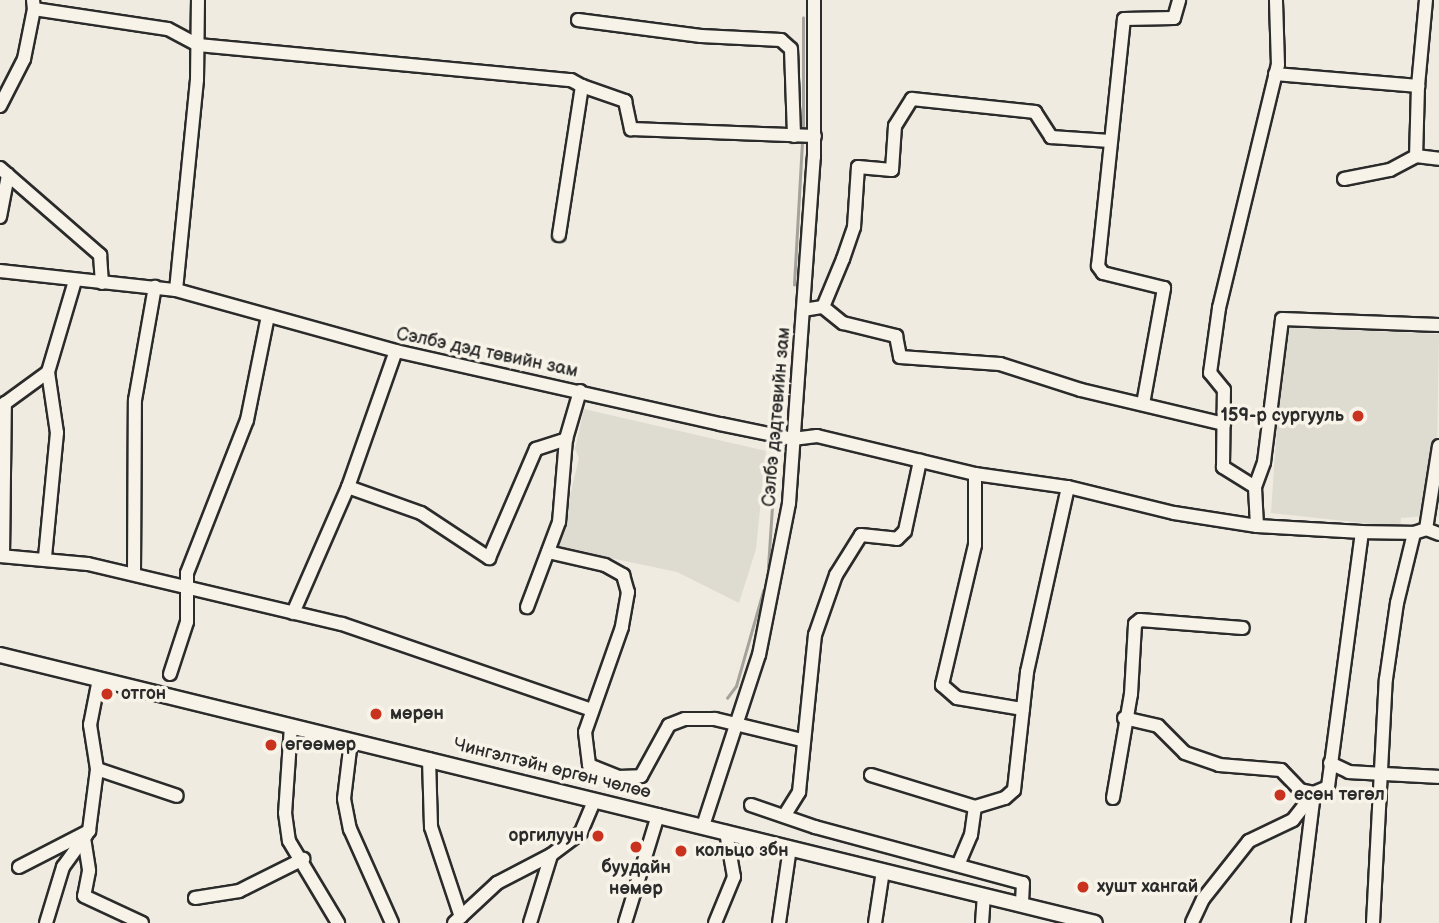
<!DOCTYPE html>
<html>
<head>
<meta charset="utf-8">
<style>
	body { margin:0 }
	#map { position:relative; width:1439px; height:923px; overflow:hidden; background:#efebe0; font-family:"Balsamiq Sans",sans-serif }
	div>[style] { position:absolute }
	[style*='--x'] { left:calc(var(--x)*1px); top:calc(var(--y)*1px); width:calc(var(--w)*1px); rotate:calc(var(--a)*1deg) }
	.built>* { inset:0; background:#dedbd1 }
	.stream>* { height:2.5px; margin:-1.25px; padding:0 1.25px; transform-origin:1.25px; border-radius:1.25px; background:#a4a29a }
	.roads { filter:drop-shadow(2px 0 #2b2b2b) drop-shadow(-2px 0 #2b2b2b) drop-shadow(0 2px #2b2b2b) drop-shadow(0 -2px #2b2b2b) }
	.minor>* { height:12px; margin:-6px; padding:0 6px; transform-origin:6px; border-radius:6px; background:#f7f3e8 }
	.major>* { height:14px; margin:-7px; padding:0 7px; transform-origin:7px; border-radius:7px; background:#f7f3e8 }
	.dots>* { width:19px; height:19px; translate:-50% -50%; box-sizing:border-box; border:4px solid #f7f3e8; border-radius:50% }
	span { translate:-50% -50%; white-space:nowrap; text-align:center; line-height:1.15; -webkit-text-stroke:7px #f7f3e8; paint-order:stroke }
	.street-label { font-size:18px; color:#2b2b2b }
	.poi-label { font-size:18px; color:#2b2b2b; font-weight:700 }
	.right { translate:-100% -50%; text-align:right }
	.left { translate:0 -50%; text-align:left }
</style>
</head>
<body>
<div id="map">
	<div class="built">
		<i style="clip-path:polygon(1284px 321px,1321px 322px,1322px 329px,1439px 334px,1436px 515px,1401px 518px,1400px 527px,1271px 513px)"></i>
		<i style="clip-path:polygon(584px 409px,766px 451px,756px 549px,739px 603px,677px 572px,558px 547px,579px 458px,575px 449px)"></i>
	</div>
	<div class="stream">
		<i style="--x:803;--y:127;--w:109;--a:-90"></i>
		<i style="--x:794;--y:285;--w:144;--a:-86.8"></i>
		<i style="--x:778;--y:424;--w:40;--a:-80"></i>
		<i style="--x:768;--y:567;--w:119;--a:-86.2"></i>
		<i style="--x:727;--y:698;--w:15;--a:-53"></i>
		<i style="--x:736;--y:686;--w:99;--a:-74.1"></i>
	</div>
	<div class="roads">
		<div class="minor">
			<i style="--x:33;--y:0;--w:9;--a:84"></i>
			<i style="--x:34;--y:9;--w:135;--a:8.5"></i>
			<i style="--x:168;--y:29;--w:34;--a:28"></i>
			<i style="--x:198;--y:45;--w:375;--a:5.4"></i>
			<i style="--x:571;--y:80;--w:13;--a:29"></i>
			<i style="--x:582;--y:86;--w:151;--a:98.8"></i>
			<i style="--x:578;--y:20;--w:124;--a:7.4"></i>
			<i style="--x:701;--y:36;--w:80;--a:2.9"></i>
			<i style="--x:781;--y:40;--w:13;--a:42"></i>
			<i style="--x:791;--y:49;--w:87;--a:88"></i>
			<i style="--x:1275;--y:74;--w:144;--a:4.8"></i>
			<i style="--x:1418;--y:86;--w:70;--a:91.6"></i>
			<i style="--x:582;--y:86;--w:46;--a:19.2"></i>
			<i style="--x:625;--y:101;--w:29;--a:78"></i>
			<i style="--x:631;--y:129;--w:184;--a:2.2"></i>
			<i style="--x:1418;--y:86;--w:86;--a:-84.7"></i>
			<i style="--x:0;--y:106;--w:53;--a:-62.9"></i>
			<i style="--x:24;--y:59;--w:51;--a:-78.7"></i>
			<i style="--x:0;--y:168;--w:133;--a:41"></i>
			<i style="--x:100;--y:255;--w:28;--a:86"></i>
			<i style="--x:1344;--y:179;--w:47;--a:-11.1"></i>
			<i style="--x:1390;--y:170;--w:30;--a:-28"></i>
			<i style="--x:1416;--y:156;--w:23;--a:7"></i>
			<i style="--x:0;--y:217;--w:43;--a:-79.2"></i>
			<i style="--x:0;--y:271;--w:177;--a:6.2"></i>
			<i style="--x:176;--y:290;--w:228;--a:15.5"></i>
			<i style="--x:396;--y:351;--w:332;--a:12.7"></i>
			<i style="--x:720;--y:424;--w:75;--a:11.6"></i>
			<i style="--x:793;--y:439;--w:24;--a:-7"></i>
			<i style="--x:817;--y:436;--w:163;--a:13.5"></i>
			<i style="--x:975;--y:474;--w:94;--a:8"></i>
			<i style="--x:1068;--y:487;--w:109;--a:13.8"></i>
			<i style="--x:1174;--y:513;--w:84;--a:8.9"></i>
			<i style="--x:1257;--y:526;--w:105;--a:3.3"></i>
			<i style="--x:1362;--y:532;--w:257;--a:97.6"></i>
			<i style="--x:1328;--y:787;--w:15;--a:157"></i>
			<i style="--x:1314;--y:793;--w:34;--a:128"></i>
			<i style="--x:1293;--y:820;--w:49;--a:154.5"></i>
			<i style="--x:1249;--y:841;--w:74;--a:128.4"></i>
			<i style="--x:1203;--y:899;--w:26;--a:115"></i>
			<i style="--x:176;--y:290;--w:211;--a:-84.3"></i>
			<i style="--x:197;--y:80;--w:80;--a:-89.3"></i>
			<i style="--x:823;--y:307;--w:26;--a:39"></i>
			<i style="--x:843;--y:323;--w:55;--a:13.8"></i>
			<i style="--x:896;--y:336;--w:21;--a:79"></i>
			<i style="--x:900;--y:357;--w:100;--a:4"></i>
			<i style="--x:1000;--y:364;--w:85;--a:17.8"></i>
			<i style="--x:1081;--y:390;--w:147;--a:13.4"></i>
			<i style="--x:803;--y:310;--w:20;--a:-9"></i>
			<i style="--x:823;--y:307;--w:52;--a:-67.4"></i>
			<i style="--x:843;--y:259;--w:34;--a:-71"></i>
			<i style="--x:854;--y:227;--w:60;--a:-86.2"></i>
			<i style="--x:858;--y:167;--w:34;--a:5"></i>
			<i style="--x:892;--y:170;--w:44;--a:-86.1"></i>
			<i style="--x:895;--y:126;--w:32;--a:-58"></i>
			<i style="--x:912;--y:99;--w:124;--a:6"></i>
			<i style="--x:1035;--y:112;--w:30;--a:57"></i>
			<i style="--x:1051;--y:137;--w:59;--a:3.9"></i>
			<i style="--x:1143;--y:404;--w:118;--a:-79.7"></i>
			<i style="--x:1164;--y:288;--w:63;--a:-166.2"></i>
			<i style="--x:1103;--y:273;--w:9;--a:-126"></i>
			<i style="--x:1098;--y:266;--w:248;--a:-84"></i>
			<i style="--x:1124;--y:19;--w:50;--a:-1.1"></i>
			<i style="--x:1174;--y:18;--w:19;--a:-74"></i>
			<i style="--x:0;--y:407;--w:59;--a:-36.1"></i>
			<i style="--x:48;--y:372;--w:95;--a:-73.5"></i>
			<i style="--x:566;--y:439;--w:50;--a:-73.7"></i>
			<i style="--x:975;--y:474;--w:71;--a:90"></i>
			<i style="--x:975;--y:545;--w:144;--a:103.3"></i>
			<i style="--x:942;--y:685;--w:20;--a:41"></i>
			<i style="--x:957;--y:698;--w:67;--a:9.5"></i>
			<i style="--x:348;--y:487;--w:77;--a:19.6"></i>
			<i style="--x:421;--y:513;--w:82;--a:33.5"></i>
			<i style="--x:489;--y:558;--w:119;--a:-66.7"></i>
			<i style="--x:536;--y:449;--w:32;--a:-18"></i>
			<i style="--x:566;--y:439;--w:83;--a:94.8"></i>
			<i style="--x:559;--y:522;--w:91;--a:110.6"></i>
			<i style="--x:1255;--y:487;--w:27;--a:-70"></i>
			<i style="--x:1264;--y:462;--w:144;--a:-82.8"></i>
			<i style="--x:1282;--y:319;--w:157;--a:2.2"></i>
			<i style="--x:1257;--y:526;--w:39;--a:-93"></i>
			<i style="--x:1255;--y:487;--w:38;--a:-148"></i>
			<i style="--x:1223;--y:467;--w:77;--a:-89.3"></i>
			<i style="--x:1224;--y:390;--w:22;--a:-129"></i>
			<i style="--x:1210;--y:373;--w:66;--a:-82.1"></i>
			<i style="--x:1219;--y:308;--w:250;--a:-76.4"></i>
			<i style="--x:1278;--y:65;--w:65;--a:-91.8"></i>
			<i style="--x:1426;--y:529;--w:84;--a:-81.1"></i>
			<i style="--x:1362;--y:532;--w:52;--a:1.1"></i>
			<i style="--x:548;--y:552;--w:58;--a:12.8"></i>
			<i style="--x:605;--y:565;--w:21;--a:29"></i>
			<i style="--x:623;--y:575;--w:18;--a:74"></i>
			<i style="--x:628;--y:592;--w:36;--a:100"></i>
			<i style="--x:622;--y:627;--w:111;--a:109.4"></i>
			<i style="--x:585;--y:732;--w:33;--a:83"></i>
			<i style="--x:589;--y:765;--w:31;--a:22"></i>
			<i style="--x:618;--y:777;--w:23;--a:-2"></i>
			<i style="--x:641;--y:776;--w:58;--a:-61.2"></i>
			<i style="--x:669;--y:725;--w:17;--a:-21"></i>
			<i style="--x:685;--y:719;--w:30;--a:0"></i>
			<i style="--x:715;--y:719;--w:89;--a:13.6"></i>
			<i style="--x:0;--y:556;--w:88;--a:5.2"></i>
			<i style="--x:88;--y:564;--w:261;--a:13.3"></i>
			<i style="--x:342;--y:624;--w:264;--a:19"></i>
			<i style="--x:3;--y:556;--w:153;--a:-89.3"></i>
			<i style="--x:45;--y:557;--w:125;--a:-84.5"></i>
			<i style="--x:57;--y:433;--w:62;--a:-98.4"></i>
			<i style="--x:134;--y:574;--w:174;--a:-89.7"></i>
			<i style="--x:135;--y:400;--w:115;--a:-80"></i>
			<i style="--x:293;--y:613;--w:137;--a:-66.4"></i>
			<i style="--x:348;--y:487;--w:144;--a:-70.6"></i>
			<i style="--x:170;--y:674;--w:55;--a:-71.9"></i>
			<i style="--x:187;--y:622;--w:49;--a:-90"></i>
			<i style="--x:187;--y:573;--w:164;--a:-68.6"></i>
			<i style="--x:247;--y:420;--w:106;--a:-78.6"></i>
			<i style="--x:1124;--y:718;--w:35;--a:13"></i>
			<i style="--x:1158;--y:726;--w:38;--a:45"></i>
			<i style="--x:1185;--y:753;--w:36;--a:19"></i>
			<i style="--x:1219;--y:765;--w:62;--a:4.6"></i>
			<i style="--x:1281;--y:770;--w:28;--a:46"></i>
			<i style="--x:1300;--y:790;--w:14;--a:12"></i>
			<i style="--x:1314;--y:793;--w:131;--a:97"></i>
			<i style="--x:291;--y:726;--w:87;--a:93.9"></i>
			<i style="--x:285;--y:813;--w:28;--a:82"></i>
			<i style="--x:289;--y:841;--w:96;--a:59.1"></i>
			<i style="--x:351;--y:741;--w:58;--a:96.9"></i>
			<i style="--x:344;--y:799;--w:31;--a:79"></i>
			<i style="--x:350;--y:829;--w:103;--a:65.9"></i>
			<i style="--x:429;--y:759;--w:68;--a:88.3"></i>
			<i style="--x:431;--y:827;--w:95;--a:71.6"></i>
			<i style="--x:1330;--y:763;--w:21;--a:25"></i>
			<i style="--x:1349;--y:772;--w:90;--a:3.2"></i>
			<i style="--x:97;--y:769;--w:84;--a:18.6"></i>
			<i style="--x:871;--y:775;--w:109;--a:17.1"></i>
			<i style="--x:1113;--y:798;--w:106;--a:-80.2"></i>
			<i style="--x:1131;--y:694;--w:70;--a:-86.7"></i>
			<i style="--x:1135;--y:624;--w:6;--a:-39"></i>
			<i style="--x:1140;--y:620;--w:103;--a:4.4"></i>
			<i style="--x:751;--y:805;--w:68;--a:19"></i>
			<i style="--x:815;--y:827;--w:215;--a:15.1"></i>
			<i style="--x:1023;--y:883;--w:21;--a:93"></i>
			<i style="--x:786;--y:813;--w:25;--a:-58"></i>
			<i style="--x:799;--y:792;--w:158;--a:-84.2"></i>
			<i style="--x:815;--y:635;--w:64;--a:-70.7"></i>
			<i style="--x:836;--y:575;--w:47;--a:-58"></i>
			<i style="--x:861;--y:535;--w:36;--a:6"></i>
			<i style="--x:897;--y:539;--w:11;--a:-45"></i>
			<i style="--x:905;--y:531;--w:72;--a:-77.9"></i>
			<i style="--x:703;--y:826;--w:180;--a:-71.9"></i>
			<i style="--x:759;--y:655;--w:155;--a:-78.8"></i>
			<i style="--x:789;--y:503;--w:347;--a:-85.9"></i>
			<i style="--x:814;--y:157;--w:157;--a:-90"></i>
			<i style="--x:84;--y:838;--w:33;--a:81"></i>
			<i style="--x:89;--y:871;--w:25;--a:101"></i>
			<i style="--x:84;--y:896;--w:64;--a:25"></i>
			<i style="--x:959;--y:863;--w:30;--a:-67"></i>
			<i style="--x:971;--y:835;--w:28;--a:-82"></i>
			<i style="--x:975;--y:807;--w:31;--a:-17"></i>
			<i style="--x:1005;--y:798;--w:12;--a:-42"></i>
			<i style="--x:1014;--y:790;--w:119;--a:-83.7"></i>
			<i style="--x:1027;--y:672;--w:189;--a:-77.5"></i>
			<i style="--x:19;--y:867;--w:79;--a:-27.2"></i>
			<i style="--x:89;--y:831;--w:63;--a:-82.6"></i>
			<i style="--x:97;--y:769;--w:45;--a:-99"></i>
			<i style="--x:90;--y:725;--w:47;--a:-78.9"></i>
			<i style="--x:195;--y:898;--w:45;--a:-9"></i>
			<i style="--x:239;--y:891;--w:72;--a:-26.6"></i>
			<i style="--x:46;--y:923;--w:59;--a:-73.1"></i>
			<i style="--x:63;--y:867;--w:41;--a:-54"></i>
			<i style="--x:454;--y:923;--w:59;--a:-42.9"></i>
			<i style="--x:497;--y:883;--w:61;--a:-27.4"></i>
			<i style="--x:530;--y:923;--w:71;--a:-72.8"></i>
			<i style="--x:551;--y:855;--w:38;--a:-37"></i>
			<i style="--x:581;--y:832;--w:34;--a:-67"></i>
			<i style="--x:625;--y:923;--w:113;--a:-73"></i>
			<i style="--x:715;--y:923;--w:50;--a:-67.6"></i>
			<i style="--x:734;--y:877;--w:46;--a:-100.1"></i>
			<i style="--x:779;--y:923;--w:76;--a:-81.7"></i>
			<i style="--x:875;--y:923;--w:53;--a:-81.3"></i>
			<i style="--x:982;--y:923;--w:27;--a:-86"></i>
			<i style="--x:1373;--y:923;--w:244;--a:-87"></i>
			<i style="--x:1386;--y:679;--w:77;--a:-81.8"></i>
			<i style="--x:1397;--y:603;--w:72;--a:-76.3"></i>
			<i style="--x:1414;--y:533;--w:13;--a:-18"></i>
			<i style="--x:1426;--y:529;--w:14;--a:21"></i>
		</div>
		<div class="major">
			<i style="--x:0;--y:655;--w:1127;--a:13.75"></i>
		</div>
	</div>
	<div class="dots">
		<i style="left:1358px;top:416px;background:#c8321e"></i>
		<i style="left:107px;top:694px;background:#c8321e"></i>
		<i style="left:376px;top:714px;background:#c8321e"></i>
		<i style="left:271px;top:745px;background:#c8321e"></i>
		<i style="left:1280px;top:795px;background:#c8321e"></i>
		<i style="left:598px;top:836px;background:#c8321e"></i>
		<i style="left:636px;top:847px;background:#c8321e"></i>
		<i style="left:681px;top:851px;background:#c8321e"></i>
		<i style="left:1083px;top:887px;background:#c8321e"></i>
	</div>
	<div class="street-label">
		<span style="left:487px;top:353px;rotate:12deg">Сэлбэ дэд төвийн зам</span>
		<span style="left:777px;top:417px;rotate:-85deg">Сэлбэ дэдтөвийн зам</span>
		<span style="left:552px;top:769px;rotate:14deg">Чингэлтэйн өргөн чөлөө</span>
	</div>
	<div class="poi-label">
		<span class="right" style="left:1344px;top:416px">159-р сургууль</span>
		<span class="left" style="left:121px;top:694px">отгон</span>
		<span class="left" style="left:390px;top:714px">мөрөн</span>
		<span class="left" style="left:285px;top:745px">өгөөмөр</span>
		<span class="left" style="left:1294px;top:795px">есөн төгөл</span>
		<span class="right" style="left:584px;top:836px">оргилуун</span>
		<span class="left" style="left:695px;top:851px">кольцо збн</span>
		<span style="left:636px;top:879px">буудайн<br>нөмөр</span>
		<span class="left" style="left:1097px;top:887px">хушт хангай</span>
	</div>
</div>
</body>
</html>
